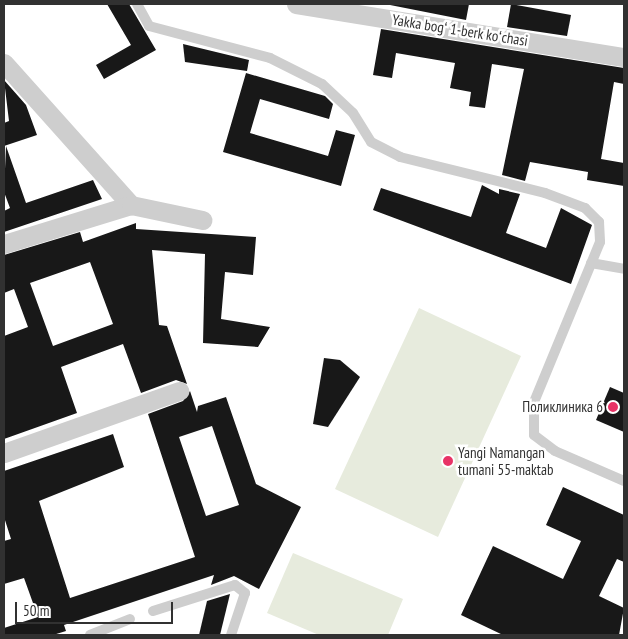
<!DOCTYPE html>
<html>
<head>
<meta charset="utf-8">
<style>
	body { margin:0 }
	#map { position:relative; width:628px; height:639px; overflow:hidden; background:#fff; font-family:"PT Sans Narrow",sans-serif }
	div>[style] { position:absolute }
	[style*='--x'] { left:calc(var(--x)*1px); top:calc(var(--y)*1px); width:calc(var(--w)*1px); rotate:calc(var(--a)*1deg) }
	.green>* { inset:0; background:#e7ebdd }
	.building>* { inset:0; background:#181818 }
	.lane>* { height:10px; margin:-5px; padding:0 5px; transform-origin:5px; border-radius:5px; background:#cecece }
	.street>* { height:19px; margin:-9.5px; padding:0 9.5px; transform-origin:9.5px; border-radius:9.5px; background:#cecece }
	.dots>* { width:14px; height:14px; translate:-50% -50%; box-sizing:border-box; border:2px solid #fff; border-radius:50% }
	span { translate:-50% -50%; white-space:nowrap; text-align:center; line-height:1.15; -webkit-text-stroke:5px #fff; paint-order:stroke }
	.street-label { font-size:15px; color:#313131 }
	.poi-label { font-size:15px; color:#313131 }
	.right { translate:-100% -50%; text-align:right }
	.left { translate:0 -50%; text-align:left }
	.frame { position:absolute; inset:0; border:5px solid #313131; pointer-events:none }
	.scale { position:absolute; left:15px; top:602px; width:158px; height:22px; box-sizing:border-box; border:2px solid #313131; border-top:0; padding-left:6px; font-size:15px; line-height:18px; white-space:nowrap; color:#313131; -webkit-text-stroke:4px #fff; paint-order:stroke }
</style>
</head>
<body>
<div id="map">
	<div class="green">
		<i style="clip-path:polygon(419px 308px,521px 356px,438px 537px,335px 489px)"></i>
		<i style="clip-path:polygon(293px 553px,403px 599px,388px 635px,319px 635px,267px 613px)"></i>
	</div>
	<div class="building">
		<i style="clip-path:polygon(107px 4px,129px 4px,156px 50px,104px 79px,96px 65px,131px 45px)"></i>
		<i style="clip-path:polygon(385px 4px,469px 4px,466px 20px)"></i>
		<i style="clip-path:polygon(511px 4px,571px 15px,567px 36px,507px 27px)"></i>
		<i style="clip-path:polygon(381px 29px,624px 68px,624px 84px,614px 82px,601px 159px,624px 163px,624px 186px,587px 180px,588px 172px,530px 162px,525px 181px,502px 175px,524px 69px,492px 64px,485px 108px,469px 106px,471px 92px,450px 88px,455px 63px,396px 53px,392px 78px,373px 75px)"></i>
		<i style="clip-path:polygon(183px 44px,249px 60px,247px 71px,185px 62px)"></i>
		<i style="clip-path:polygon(246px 73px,325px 96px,333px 104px,329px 119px,260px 99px,250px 133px,328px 156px,336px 130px,355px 135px,341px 186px,223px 152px)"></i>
		<i style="clip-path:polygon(4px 80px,26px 105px,37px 135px,4px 146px,4px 123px,9px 121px)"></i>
		<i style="clip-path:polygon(6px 146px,26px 203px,93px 180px,102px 199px,4px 232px,4px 211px,10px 208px,4px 192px)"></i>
		<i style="clip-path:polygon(482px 185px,499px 194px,499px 189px,520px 194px,506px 233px,546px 248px,561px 208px,592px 225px,571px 284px,373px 210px,381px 188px,471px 217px)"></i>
		<i style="clip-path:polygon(evenodd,136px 223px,136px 229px,256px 237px,253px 275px,225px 272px,221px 319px,270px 327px,258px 347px,203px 343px,205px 254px,152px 250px,159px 325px,167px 326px,187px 384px,176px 380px,141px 393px,123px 344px,61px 367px,77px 413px,4px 439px,4px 336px,28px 327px,14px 289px,4px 293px,4px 255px,80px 232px,83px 242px,136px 223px,90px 262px,113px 324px,53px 346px,30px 283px,90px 262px)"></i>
		<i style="clip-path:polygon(324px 358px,340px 360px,360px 377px,328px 427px,313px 424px)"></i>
		<i style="clip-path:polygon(610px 387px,624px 393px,624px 432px,596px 420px)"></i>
		<i style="clip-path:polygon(evenodd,190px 391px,197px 412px,198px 406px,226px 397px,256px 484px,301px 507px,259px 589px,234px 576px,211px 585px,214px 575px,64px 625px,66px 631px,53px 635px,4px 635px,4px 628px,38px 617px,24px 578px,4px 584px,4px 541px,11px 539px,4px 517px,4px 471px,113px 434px,124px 467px,39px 501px,70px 598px,195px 557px,148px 414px,183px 401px,190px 391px,212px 426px,239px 505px,206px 516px,179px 437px,212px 426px)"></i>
		<i style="clip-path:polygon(563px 487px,624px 515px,624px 562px,617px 559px,599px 596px,624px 608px,619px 635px,503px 635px,461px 615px,493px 546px,563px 579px,581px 541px,546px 525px)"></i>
		<i style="clip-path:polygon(230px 594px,220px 635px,199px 635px,207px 601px)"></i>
	</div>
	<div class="lane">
		<i style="--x:137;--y:4;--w:25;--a:61"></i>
		<i style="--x:149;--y:26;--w:125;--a:14.8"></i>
		<i style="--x:270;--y:58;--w:58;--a:26.6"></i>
		<i style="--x:322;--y:84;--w:42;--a:43.1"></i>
		<i style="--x:353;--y:113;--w:34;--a:58"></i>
		<i style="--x:371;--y:142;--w:33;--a:27"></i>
		<i style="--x:400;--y:157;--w:149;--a:13.9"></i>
		<i style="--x:545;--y:193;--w:43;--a:20.6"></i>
		<i style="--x:585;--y:208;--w:20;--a:45"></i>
		<i style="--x:599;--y:222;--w:20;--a:87"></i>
		<i style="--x:600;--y:242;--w:173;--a:112.4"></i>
		<i style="--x:534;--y:402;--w:33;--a:90"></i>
		<i style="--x:534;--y:435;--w:26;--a:37"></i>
		<i style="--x:555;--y:451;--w:75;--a:23.5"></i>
		<i style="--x:591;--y:263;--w:34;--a:10"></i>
		<i style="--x:153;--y:611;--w:86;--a:-17.6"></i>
		<i style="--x:235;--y:585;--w:13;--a:39"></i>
		<i style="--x:245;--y:593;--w:44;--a:108.4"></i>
		<i style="--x:90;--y:635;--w:43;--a:-21.8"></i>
	</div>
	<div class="street">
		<i style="--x:296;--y:4;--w:332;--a:9.2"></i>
		<i style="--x:4;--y:63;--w:191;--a:48.2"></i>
		<i style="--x:4;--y:244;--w:133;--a:-17.1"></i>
		<i style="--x:131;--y:205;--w:73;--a:11.9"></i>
		<i style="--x:4;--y:453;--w:186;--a:-19.5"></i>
	</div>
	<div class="dots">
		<i style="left:613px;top:407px;background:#e83366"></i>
		<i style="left:448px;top:461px;background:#e83366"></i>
	</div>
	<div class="street-label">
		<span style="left:460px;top:30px;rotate:9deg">Yakka bogʻ 1-berk koʻchasi</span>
	</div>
	<div class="poi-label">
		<span class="right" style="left:603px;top:407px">Поликлиника 6</span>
		<span class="left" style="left:458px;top:461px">Yangi Namangan<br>tumani 55-maktab</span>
	</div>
	<div class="frame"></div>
	<div class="scale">50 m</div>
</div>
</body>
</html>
